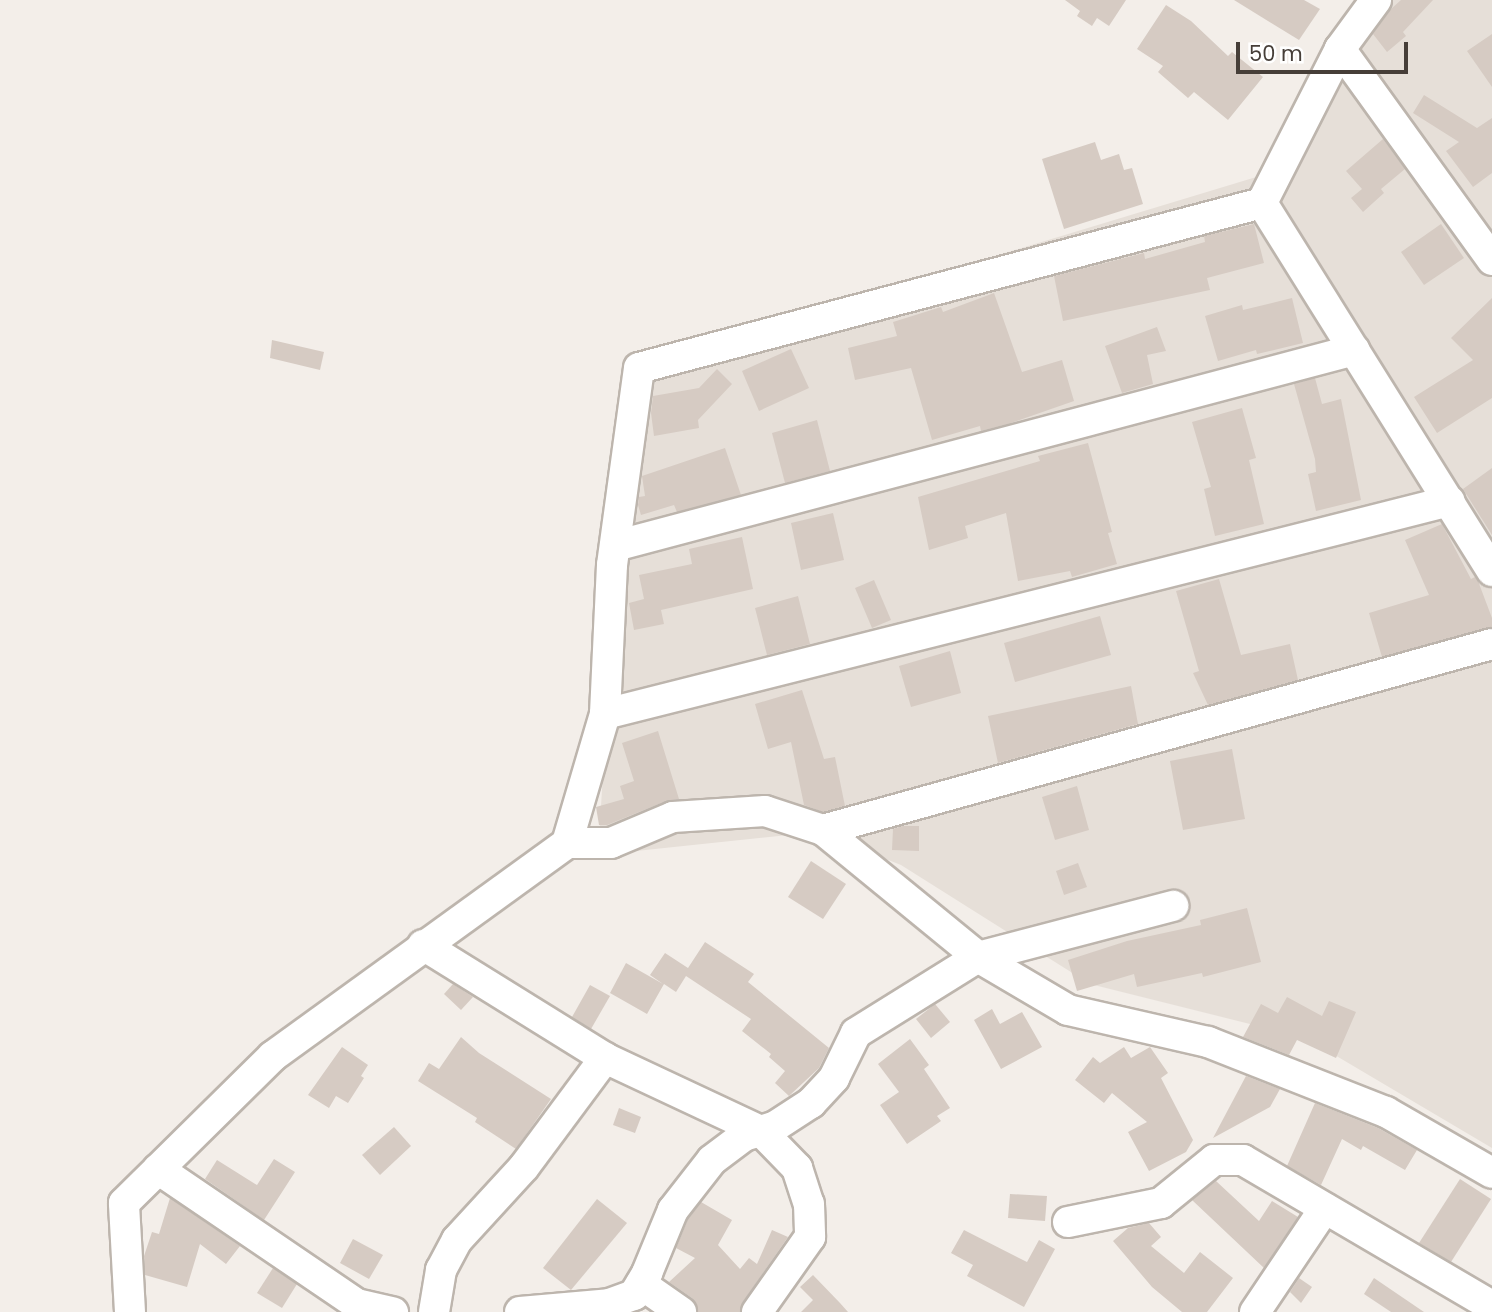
<!DOCTYPE html>
<html>
<head>
<meta charset="utf-8">
<style>
	body { margin:0 }
	#map { position:relative; width:1492px; height:1312px; overflow:hidden; background:#f3eee9; font-family:Poppins,sans-serif }
	div>[style] { position:absolute }
	[style*='--x'] { left:calc(var(--x)*1px); top:calc(var(--y)*1px); width:calc(var(--w)*1px); rotate:calc(var(--a)*1deg) }
	.residential>* { inset:0; background:#e6dfd8 }
	.building>* { inset:0; background:#d6cbc3 }
	.roads { filter:drop-shadow(2px 0 #bdb5ad) drop-shadow(-2px 0 #bdb5ad) drop-shadow(0 2px #bdb5ad) drop-shadow(0 -2px #bdb5ad) }
	.minor>* { height:30px; margin:-15px; padding:0 15px; transform-origin:15px; border-radius:15px; background:#fff }
	span { translate:-50% -50%; white-space:nowrap; text-align:center; line-height:1.15; -webkit-text-stroke:7px #fff; paint-order:stroke }
	.scale { position:absolute; left:1236px; top:42px; width:172px; height:32px; box-sizing:border-box; border:4px solid #463e38; border-top:0; padding-left:9px; font-size:21px; line-height:24px; white-space:nowrap; color:#463e38; -webkit-text-stroke:5px #fff; paint-order:stroke }
</style>
</head>
<body>
<div id="map">
	<div class="residential">
		<i style="clip-path:polygon(1383px 0,1492px 0,1492px 1148px,1306px 1038px,1090px 984px,901px 865px,817px 832px,598px 855px,628px 367px,1276px 171px)"></i>
	</div>
	<div class="building">
		<i style="clip-path:polygon(1065px 0,1126px 0,1109px 26px,1097px 18px,1092px 26px,1077px 16px,1080px 11px)"></i>
		<i style="clip-path:polygon(1234px 0,1304px 0,1320px 9px,1299px 40px)"></i>
		<i style="clip-path:polygon(1401px 0,1433px 0,1403px 32px,1406px 36px,1387px 52px,1373px 34px,1391px 9px)"></i>
		<i style="clip-path:polygon(1166px 5px,1191px 21px,1228px 56px,1232px 52px,1263px 77px,1228px 120px,1194px 92px,1188px 98px,1158px 72px,1163px 66px,1137px 49px)"></i>
		<i style="clip-path:polygon(1492px 34px,1492px 87px,1467px 51px)"></i>
		<i style="clip-path:polygon(1424px 95px,1477px 128px,1492px 118px,1492px 173px,1473px 187px,1446px 151px,1459px 142px,1413px 113px)"></i>
		<i style="clip-path:polygon(1383px 139px,1405px 169px,1381px 189px,1384px 193px,1363px 212px,1351px 198px,1362px 189px,1346px 171px)"></i>
		<i style="clip-path:polygon(1095px 142px,1101px 160px,1119px 154px,1124px 170px,1132px 168px,1143px 204px,1064px 229px,1042px 159px)"></i>
		<i style="clip-path:polygon(1254px 224px,1264px 263px,1207px 278px,1210px 290px,1063px 321px,1054px 276px,1144px 253px,1145px 259px,1205px 242px,1204px 236px)"></i>
		<i style="clip-path:polygon(1441px 224px,1464px 258px,1424px 285px,1401px 252px)"></i>
		<i style="clip-path:polygon(994px 293px,1022px 372px,1062px 360px,1074px 401px,1008px 424px,981px 431px,980px 426px,932px 440px,911px 368px,855px 380px,848px 348px,897px 336px,893px 322px,941px 307px,943px 312px)"></i>
		<i style="clip-path:polygon(1292px 298px,1303px 343px,1257px 354px,1256px 350px,1218px 361px,1205px 316px,1242px 305px,1243px 310px)"></i>
		<i style="clip-path:polygon(1492px 298px,1492px 398px,1437px 433px,1414px 397px,1473px 360px,1451px 338px)"></i>
		<i style="clip-path:polygon(1157px 327px,1166px 351px,1147px 355px,1153px 384px,1122px 393px,1105px 346px)"></i>
		<i style="clip-path:polygon(272px 340px,324px 352px,320px 370px,270px 358px)"></i>
		<i style="clip-path:polygon(791px 349px,809px 388px,759px 411px,742px 371px)"></i>
		<i style="clip-path:polygon(717px 369px,732px 384px,698px 420px,699px 428px,654px 436px,651px 413px,653px 396px,699px 388px)"></i>
		<i style="clip-path:polygon(1315px 378px,1322px 404px,1341px 399px,1361px 500px,1316px 511px,1308px 474px,1316px 472px,1315px 459px,1294px 384px)"></i>
		<i style="clip-path:polygon(1242px 408px,1256px 458px,1249px 460px,1264px 524px,1215px 536px,1204px 489px,1211px 487px,1192px 422px)"></i>
		<i style="clip-path:polygon(817px 420px,830px 471px,785px 483px,772px 433px)"></i>
		<i style="clip-path:polygon(1088px 443px,1112px 532px,1108px 533px,1117px 564px,1072px 577px,1070px 571px,1018px 581px,1006px 513px,965px 526px,968px 538px,929px 550px,918px 497px,1040px 461px,1038px 456px)"></i>
		<i style="clip-path:polygon(725px 448px,741px 495px,677px 512px,674px 505px,641px 515px,638px 505px,639px 497px,645px 496px,642px 476px)"></i>
		<i style="clip-path:polygon(1492px 468px,1492px 535px,1463px 489px)"></i>
		<i style="clip-path:polygon(833px 513px,844px 560px,801px 570px,791px 523px)"></i>
		<i style="clip-path:polygon(1442px 524px,1471px 579px,1475px 577px,1478px 581px,1492px 618px,1492px 627px,1382px 657px,1369px 613px,1429px 595px,1405px 540px)"></i>
		<i style="clip-path:polygon(742px 537px,753px 589px,661px 610px,664px 624px,634px 630px,629px 603px,644px 599px,639px 575px,692px 564px,689px 549px)"></i>
		<i style="clip-path:polygon(1219px 579px,1241px 655px,1290px 644px,1298px 680px,1208px 705px,1193px 673px,1199px 671px,1176px 591px)"></i>
		<i style="clip-path:polygon(874px 580px,891px 620px,872px 628px,855px 588px)"></i>
		<i style="clip-path:polygon(798px 596px,810px 644px,767px 655px,755px 608px)"></i>
		<i style="clip-path:polygon(1100px 616px,1111px 655px,1015px 682px,1004px 643px)"></i>
		<i style="clip-path:polygon(950px 651px,961px 693px,911px 707px,899px 666px)"></i>
		<i style="clip-path:polygon(1131px 686px,1138px 724px,998px 763px,988px 716px)"></i>
		<i style="clip-path:polygon(802px 690px,824px 759px,835px 757px,845px 806px,823px 812px,804px 805px,791px 742px,768px 749px,755px 704px)"></i>
		<i style="clip-path:polygon(658px 731px,679px 799px,666px 801px,607px 825px,599px 825px,596px 807px,624px 799px,620px 786px,634px 781px,622px 743px)"></i>
		<i style="clip-path:polygon(1232px 749px,1245px 819px,1183px 830px,1170px 761px)"></i>
		<i style="clip-path:polygon(1077px 786px,1089px 830px,1055px 840px,1042px 797px)"></i>
		<i style="clip-path:polygon(902px 826px,919px 826px,919px 851px,892px 850px,893px 829px)"></i>
		<i style="clip-path:polygon(811px 861px,846px 884px,823px 919px,788px 897px)"></i>
		<i style="clip-path:polygon(1078px 863px,1087px 887px,1064px 895px,1056px 871px)"></i>
		<i style="clip-path:polygon(1247px 908px,1261px 962px,1203px 977px,1202px 973px,1137px 987px,1134px 974px,1077px 991px,1068px 960px,1127px 941px,1201px 925px,1200px 920px)"></i>
		<i style="clip-path:polygon(705px 942px,754px 974px,748px 982px,829px 1048px,819px 1068px,789px 1096px,775px 1083px,785px 1071px,769px 1057px,771px 1054px,742px 1031px,751px 1019px,686px 976px,676px 992px,664px 984px,647px 1014px,610px 993px,626px 963px,663px 984px,650px 975px,665px 953px,688px 968px)"></i>
		<i style="clip-path:polygon(453px 984px,473px 997px,461px 1010px,444px 994px)"></i>
		<i style="clip-path:polygon(590px 985px,610px 996px,591px 1029px,572px 1017px)"></i>
		<i style="clip-path:polygon(1287px 997px,1322px 1016px,1329px 1001px,1356px 1012px,1336px 1058px,1297px 1040px,1289px 1055px,1243px 1037px,1261px 1004px,1278px 1013px)"></i>
		<i style="clip-path:polygon(935px 1004px,950px 1022px,931px 1038px,916px 1019px)"></i>
		<i style="clip-path:polygon(992px 1009px,1000px 1024px,1022px 1012px,1042px 1047px,1001px 1069px,974px 1020px)"></i>
		<i style="clip-path:polygon(461px 1037px,479px 1053px,551px 1099px,516px 1149px,475px 1122px,477px 1118px,418px 1081px,429px 1063px,439px 1069px)"></i>
		<i style="clip-path:polygon(910px 1039px,929px 1065px,924px 1069px,950px 1108px,937px 1116px,941px 1121px,907px 1144px,880px 1105px,899px 1092px,878px 1064px)"></i>
		<i style="clip-path:polygon(342px 1047px,368px 1065px,361px 1076px,364px 1078px,348px 1103px,336px 1096px,329px 1108px,308px 1095px)"></i>
		<i style="clip-path:polygon(1124px 1047px,1131px 1058px,1150px 1047px,1168px 1073px,1161px 1078px,1193px 1140px,1186px 1152px,1149px 1171px,1128px 1132px,1147px 1122px,1112px 1093px,1104px 1103px,1075px 1080px,1093px 1057px,1100px 1063px)"></i>
		<i style="clip-path:polygon(1246px 1076px,1280px 1089px,1270px 1107px,1213px 1138px)"></i>
		<i style="clip-path:polygon(1315px 1103px,1378px 1128px,1417px 1150px,1405px 1170px,1363px 1146px,1361px 1150px,1342px 1139px,1321px 1185px,1287px 1166px)"></i>
		<i style="clip-path:polygon(619px 1108px,641px 1117px,635px 1133px,613px 1125px)"></i>
		<i style="clip-path:polygon(394px 1127px,411px 1146px,380px 1175px,362px 1155px)"></i>
		<i style="clip-path:polygon(274px 1159px,295px 1172px,264px 1220px,205px 1179px,217px 1160px,257px 1185px)"></i>
		<i style="clip-path:polygon(1460px 1179px,1491px 1199px,1451px 1262px,1419px 1243px)"></i>
		<i style="clip-path:polygon(1216px 1181px,1259px 1221px,1272px 1201px,1298px 1217px,1264px 1268px,1192px 1200px)"></i>
		<i style="clip-path:polygon(1010px 1194px,1047px 1196px,1045px 1221px,1008px 1218px)"></i>
		<i style="clip-path:polygon(170px 1198px,240px 1246px,226px 1264px,200px 1244px,187px 1287px,145px 1275px,144px 1256px,152px 1232px,159px 1234px)"></i>
		<i style="clip-path:polygon(597px 1199px,627px 1223px,571px 1290px,543px 1268px)"></i>
		<i style="clip-path:polygon(701px 1202px,732px 1220px,718px 1245px,740px 1269px,749px 1258px,757px 1264px,772px 1230px,788px 1237px,743px 1302px,740px 1312px,698px 1312px,692px 1298px,669px 1282px,695px 1258px,676px 1248px,688px 1219px)"></i>
		<i style="clip-path:polygon(1149px 1223px,1161px 1237px,1151px 1246px,1184px 1273px,1200px 1252px,1233px 1278px,1207px 1312px,1182px 1312px,1152px 1287px,1113px 1241px,1128px 1228px)"></i>
		<i style="clip-path:polygon(964px 1230px,1027px 1262px,1039px 1240px,1055px 1249px,1024px 1307px,967px 1276px,973px 1265px,951px 1253px)"></i>
		<i style="clip-path:polygon(353px 1239px,383px 1255px,369px 1279px,340px 1263px)"></i>
		<i style="clip-path:polygon(273px 1268px,297px 1284px,282px 1308px,257px 1293px)"></i>
		<i style="clip-path:polygon(813px 1275px,840px 1303px,848px 1312px,801px 1312px,813px 1300px,800px 1287px)"></i>
		<i style="clip-path:polygon(1299px 1278px,1312px 1287px,1301px 1303px,1290px 1292px)"></i>
		<i style="clip-path:polygon(1374px 1278px,1424px 1312px,1391px 1312px,1364px 1294px)"></i>
	</div>
	<div class="roads">
		<div class="minor">
			<i style="--x:1376;--y:0;--w:61;--a:126.3"></i>
			<i style="--x:1340;--y:49;--w:173;--a:116.9"></i>
			<i style="--x:1262;--y:203;--w:644;--a:165.17"></i>
			<i style="--x:639;--y:368;--w:199;--a:97.8"></i>
			<i style="--x:612;--y:565;--w:149;--a:92.7"></i>
			<i style="--x:605;--y:714;--w:134;--a:106.4"></i>
			<i style="--x:567;--y:843;--w:44;--a:0"></i>
			<i style="--x:611;--y:843;--w:67;--a:-22.8"></i>
			<i style="--x:673;--y:817;--w:92;--a:-3.7"></i>
			<i style="--x:765;--y:811;--w:61;--a:18.1"></i>
			<i style="--x:823;--y:830;--w:694;--a:-15.54"></i>
			<i style="--x:1340;--y:49;--w:260;--a:54.2"></i>
			<i style="--x:1262;--y:203;--w:434;--a:58"></i>
			<i style="--x:615;--y:546;--w:765;--a:-14.85"></i>
			<i style="--x:605;--y:714;--w:871;--a:-14.15"></i>
			<i style="--x:823;--y:830;--w:200;--a:39.3"></i>
			<i style="--x:978;--y:957;--w:104;--a:30.5"></i>
			<i style="--x:1068;--y:1010;--w:144;--a:12.9"></i>
			<i style="--x:1208;--y:1042;--w:191;--a:21.5"></i>
			<i style="--x:1386;--y:1112;--w:122;--a:29.9"></i>
			<i style="--x:423;--y:945;--w:214;--a:31.8"></i>
			<i style="--x:605;--y:1058;--w:172;--a:25.1"></i>
			<i style="--x:761;--y:1131;--w:52;--a:45.8"></i>
			<i style="--x:797;--y:1168;--w:38;--a:72"></i>
			<i style="--x:809;--y:1204;--w:33;--a:88"></i>
			<i style="--x:810;--y:1237;--w:92;--a:125.2"></i>
			<i style="--x:158;--y:1169;--w:240;--a:34.2"></i>
			<i style="--x:357;--y:1304;--w:37;--a:13"></i>
			<i style="--x:1068;--y:1222;--w:95;--a:-11.5"></i>
			<i style="--x:1161;--y:1203;--w:68;--a:-39.1"></i>
			<i style="--x:1214;--y:1160;--w:29;--a:0"></i>
			<i style="--x:1243;--y:1160;--w:289;--a:30.4"></i>
			<i style="--x:641;--y:1284;--w:49;--a:35"></i>
			<i style="--x:130;--y:1312;--w:109;--a:-93.2"></i>
			<i style="--x:124;--y:1203;--w:209;--a:-44.6"></i>
			<i style="--x:273;--y:1056;--w:363;--a:-35.9"></i>
			<i style="--x:434;--y:1312;--w:43;--a:-80.5"></i>
			<i style="--x:441;--y:1270;--w:34;--a:-62"></i>
			<i style="--x:457;--y:1240;--w:99;--a:-47.5"></i>
			<i style="--x:524;--y:1167;--w:136;--a:-53.4"></i>
			<i style="--x:520;--y:1312;--w:89;--a:-5.1"></i>
			<i style="--x:609;--y:1304;--w:27;--a:-20"></i>
			<i style="--x:634;--y:1295;--w:26;--a:-59"></i>
			<i style="--x:647;--y:1273;--w:68;--a:-67.6"></i>
			<i style="--x:673;--y:1210;--w:63;--a:-52"></i>
			<i style="--x:712;--y:1160;--w:40;--a:-37"></i>
			<i style="--x:744;--y:1136;--w:31;--a:-17"></i>
			<i style="--x:774;--y:1127;--w:44;--a:-33"></i>
			<i style="--x:811;--y:1103;--w:34;--a:-47"></i>
			<i style="--x:834;--y:1078;--w:50;--a:-63.9"></i>
			<i style="--x:856;--y:1033;--w:144;--a:-31.9"></i>
			<i style="--x:978;--y:957;--w:202;--a:-14.7"></i>
			<i style="--x:1255;--y:1312;--w:125;--a:-56.1"></i>
		</div>
	</div>
	<div class="scale">50 m</div>
</div>
</body>
</html>
